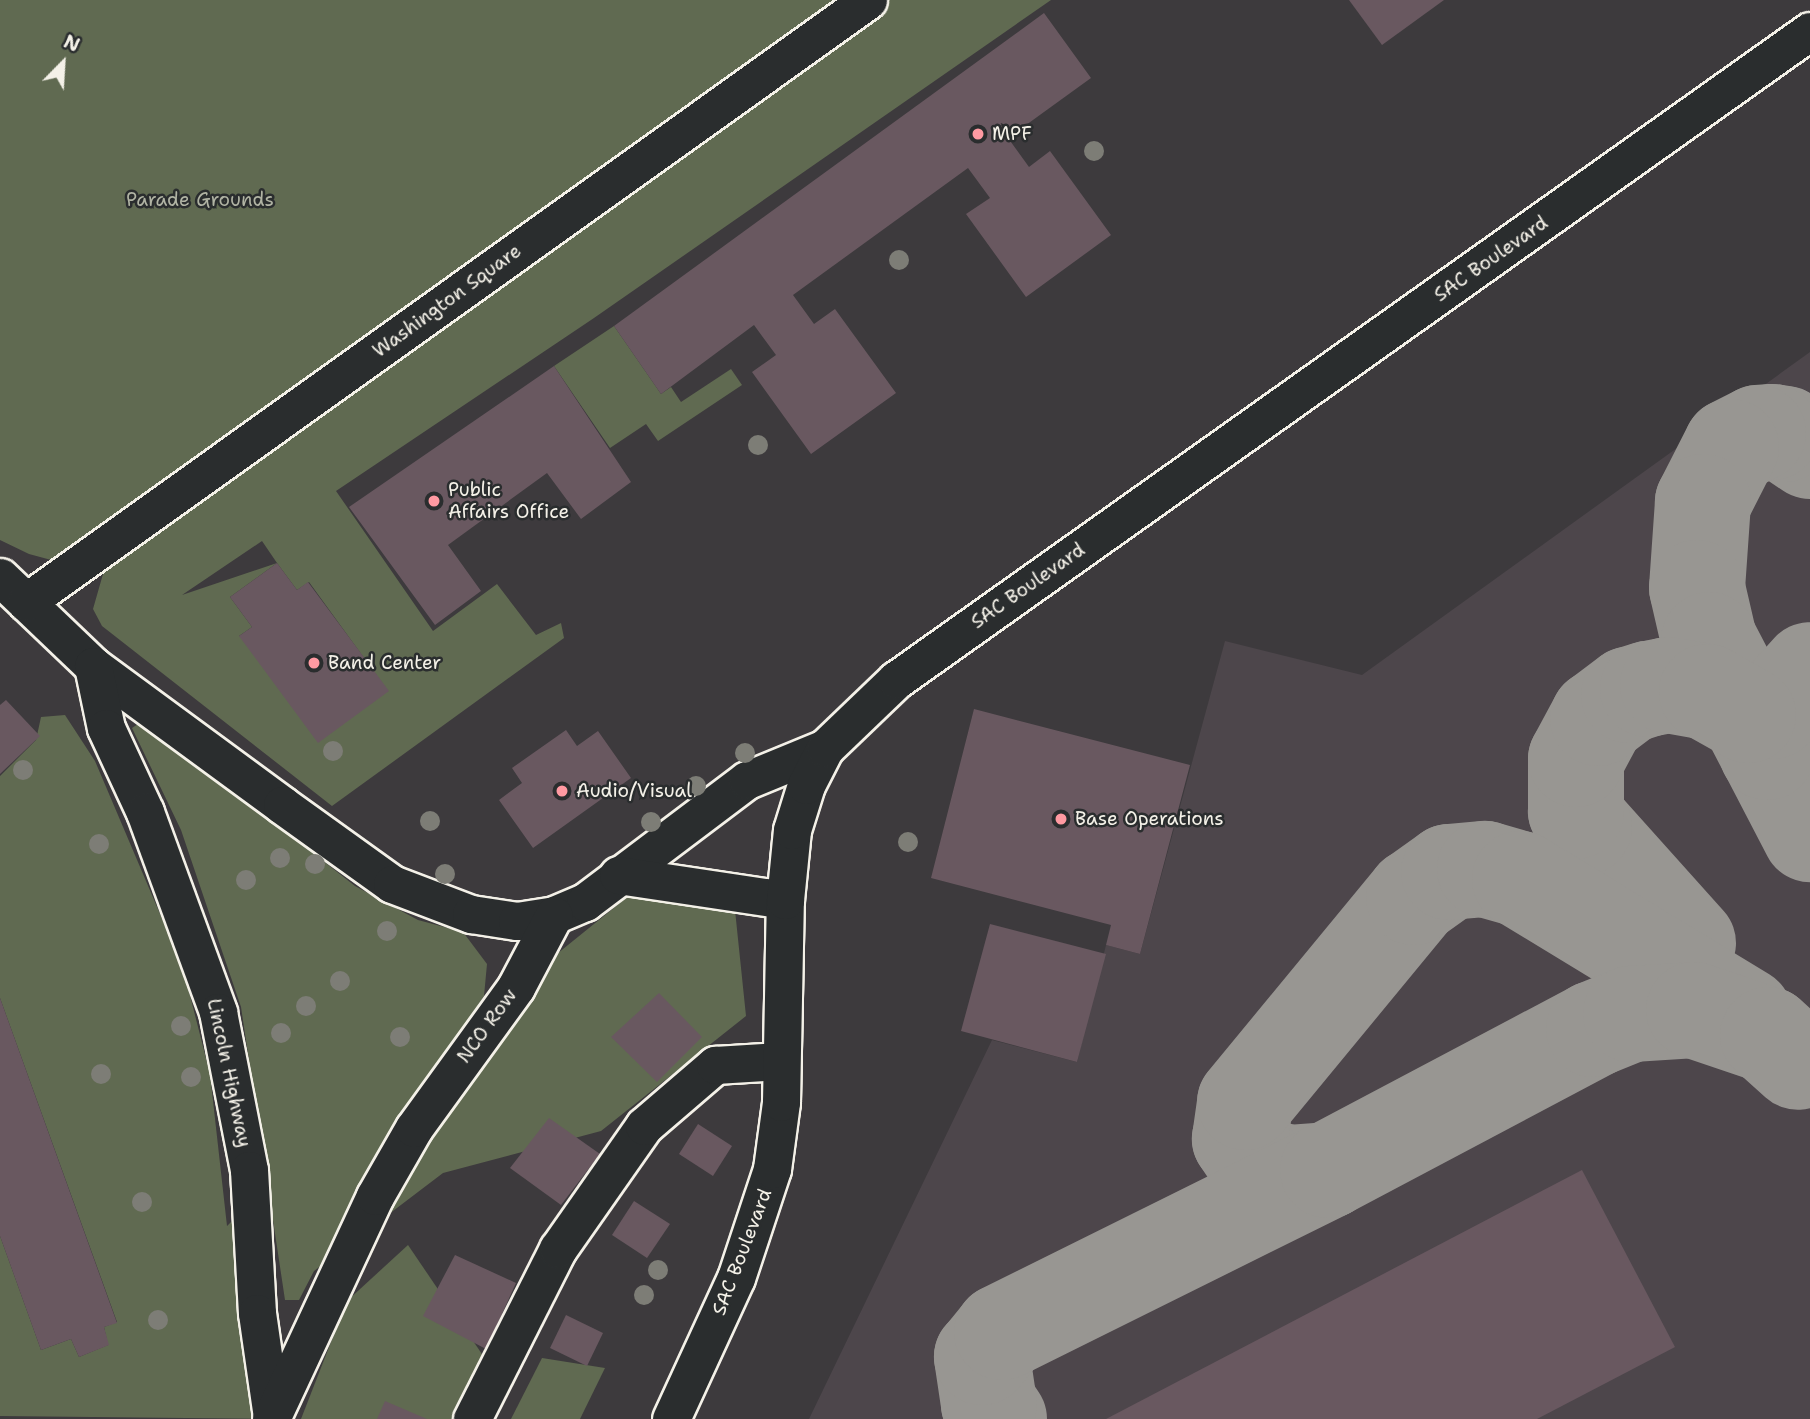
<!DOCTYPE html>
<html>
<head>
<meta charset="utf-8">
<style>
	body { margin:0 }
	#map { position:relative; width:1810px; height:1419px; overflow:hidden; background:#3d3a3d; font-family:"Shantell Sans",sans-serif }
	div>[style] { position:absolute }
	[style*='--x'] { left:calc(var(--x)*1px); top:calc(var(--y)*1px); width:calc(var(--w)*1px); rotate:calc(var(--a)*1deg) }
	.built>* { inset:0; background:#4d464b }
	.green>* { inset:0; background:#606a51 }
	.taxiway>* { height:96px; margin:-48px; padding:0 48px; transform-origin:48px; border-radius:48px; background:#989692 }
	.building>* { inset:0; background:#695860 }
	.roads { filter:drop-shadow(2px 0 #f4f1e8) drop-shadow(-2px 0 #f4f1e8) drop-shadow(0 2px #f4f1e8) drop-shadow(0 -2px #f4f1e8) }
	.minor>* { height:37px; margin:-18.5px; padding:0 18.5px; transform-origin:18.5px; border-radius:18.5px; background:#2a2d2e }
	.trees>* { width:20px; height:20px; margin:-10px; border-radius:50%; background:#7d7d76 }
	.dots>* { width:19px; height:19px; translate:-50% -50%; box-sizing:border-box; border:4px solid #2a2d2e; border-radius:50% }
	span { translate:-50% -50%; white-space:nowrap; text-align:center; line-height:1.15; -webkit-text-stroke:5px #2a2d2e; paint-order:stroke }
	.poi-label { font-size:19px; color:#f4f1e8 }
	.left { translate:0 -50%; text-align:left }
	.park-label { font-size:19px; color:#b1b4a4 }
	.street-label { font-size:19px; color:#f4f1e8 }
	.north { position:absolute; left:28px; top:28px; width:70px; height:70px; -webkit-text-stroke:5px #2a2d2e; paint-order:stroke; rotate:24deg; font-size:19px; font-weight:700; line-height:28px; text-align:center; color:#f4f1e8 }
	.north::after { content:''; display:block; margin:auto; width:24px; height:32px; background:#f4f1e8; clip-path:polygon(50% 0,100% 100%,50% 72%,0 100%) }
</style>
</head>
<body>
<div id="map">
	<div class="built">
		<i style="clip-path:polygon(1810px 352px,1810px 1419px,809px 1419px,992px 1040px,1077px 1062px,1106px 945px,1140px 954px,1225px 641px,1362px 675px)"></i>
	</div>
	<div class="green">
		<i style="clip-path:polygon(evenodd,0 0,1051px 0,594px 318px,336px 491px,433px 631px,497px 584px,536px 635px,561px 623px,564px 638px,332px 806px,102px 626px,93px 609px,103px 574px,29px 554px,0 540px,0 0,262px 541px,277px 563px,182px 595px,262px 541px,0 0,277px 563px,297px 590px,309px 582px,388px 691px,239px 636px,252px 627px,230px 597px,277px 563px)"></i>
		<i style="clip-path:polygon(614px 326px,661px 394px,671px 387px,681px 402px,731px 369px,742px 385px,658px 441px,646px 424px,610px 448px,554px 366px)"></i>
		<i style="clip-path:polygon(65px 715px,95px 761px,183px 968px,210px 1074px,227px 1226px,237px 1216px,270px 1419px,0 1416px,0 1236px,41px 1350px,71px 1339px,79px 1357px,108px 1345px,104px 1327px,117px 1322px,0 998px,0 776px,36px 740px,41px 717px)"></i>
		<i style="clip-path:polygon(144px 720px,355px 886px,418px 920px,463px 932px,487px 964px,484px 996px,459px 1033px,636px 890px,735px 910px,746px 1016px,601px 1131px,443px 1173px,314px 1271px,299px 1300px,285px 1300px,241px 1007px,181px 830px,132px 728px)"></i>
		<i style="clip-path:polygon(408px 1245px,486px 1360px,456px 1419px,301px 1419px,347px 1301px)"></i>
		<i style="clip-path:polygon(542px 1358px,605px 1368px,580px 1419px,511px 1419px)"></i>
	</div>
	<div class="taxiway">
		<i style="--x:1810;--y:451;--w:30;--a:-146"></i>
		<i style="--x:1785;--y:434;--w:13;--a:-171"></i>
		<i style="--x:1772;--y:432;--w:14;--a:176"></i>
		<i style="--x:1758;--y:433;--w:30;--a:153"></i>
		<i style="--x:1731;--y:447;--w:62;--a:117"></i>
		<i style="--x:1703;--y:502;--w:86;--a:94"></i>
		<i style="--x:1697;--y:588;--w:53;--a:77"></i>
		<i style="--x:1709;--y:640;--w:219;--a:62.5"></i>
		<i style="--x:1767;--y:752;--w:41;--a:-81.7"></i>
		<i style="--x:1773;--y:711;--w:55;--a:-47.9"></i>
		<i style="--x:1688;--y:943;--w:156;--a:-131.9"></i>
		<i style="--x:1584;--y:827;--w:18;--a:-117"></i>
		<i style="--x:1576;--y:811;--w:52;--a:-90"></i>
		<i style="--x:1576;--y:759;--w:47;--a:-61.8"></i>
		<i style="--x:1598;--y:718;--w:39;--a:-37"></i>
		<i style="--x:1629;--y:695;--w:20;--a:-18"></i>
		<i style="--x:1648;--y:689;--w:20;--a:-11"></i>
		<i style="--x:1668;--y:685;--w:40;--a:10"></i>
		<i style="--x:1707;--y:692;--w:47;--a:29.3"></i>
		<i style="--x:1328;--y:1170;--w:41;--a:175.8"></i>
		<i style="--x:1287;--y:1173;--w:33;--a:-162"></i>
		<i style="--x:1256;--y:1163;--w:29;--a:-124"></i>
		<i style="--x:1240;--y:1139;--w:37;--a:-82"></i>
		<i style="--x:1245;--y:1102;--w:266;--a:-50.5"></i>
		<i style="--x:1414;--y:897;--w:43;--a:-35.5"></i>
		<i style="--x:1449;--y:872;--w:36;--a:-5"></i>
		<i style="--x:1485;--y:869;--w:36;--a:16"></i>
		<i style="--x:1520;--y:879;--w:263;--a:31.3"></i>
		<i style="--x:999;--y:1419;--w:18;--a:-124"></i>
		<i style="--x:989;--y:1404;--w:48;--a:-98.5"></i>
		<i style="--x:982;--y:1357;--w:32;--a:-51"></i>
		<i style="--x:1002;--y:1332;--w:364;--a:-26.4"></i>
		<i style="--x:1328;--y:1170;--w:301;--a:-27.9"></i>
		<i style="--x:1594;--y:1029;--w:40;--a:-22"></i>
		<i style="--x:1631;--y:1014;--w:63;--a:-3.6"></i>
		<i style="--x:1694;--y:1010;--w:78;--a:18.7"></i>
		<i style="--x:1768;--y:1035;--w:40;--a:42"></i>
	</div>
	<div class="building">
		<i style="clip-path:polygon(1349px 0,1444px 0,1382px 45px)"></i>
		<i style="clip-path:polygon(1044px 13px,1091px 78px,1008px 138px,1029px 167px,1050px 151px,1111px 235px,1026px 297px,966px 214px,990px 198px,968px 168px,793px 295px,814px 324px,835px 309px,896px 393px,811px 454px,752px 372px,776px 355px,754px 325px,661px 394px,614px 326px)"></i>
		<i style="clip-path:polygon(554px 366px,631px 482px,581px 519px,547px 473px,448px 545px,481px 591px,435px 625px,349px 507px)"></i>
		<i style="clip-path:polygon(277px 563px,297px 590px,308px 582px,389px 691px,318px 743px,239px 636px,252px 627px,230px 597px)"></i>
		<i style="clip-path:polygon(6px 700px,40px 736px,0 774px,0 705px)"></i>
		<i style="clip-path:polygon(974px 709px,1190px 765px,1140px 954px,1106px 945px,1111px 925px,931px 878px)"></i>
		<i style="clip-path:polygon(566px 730px,577px 746px,598px 731px,631px 778px,533px 848px,499px 800px,522px 783px,512px 768px)"></i>
		<i style="clip-path:polygon(990px 924px,1106px 954px,1077px 1062px,961px 1031px)"></i>
		<i style="clip-path:polygon(659px 993px,702px 1037px,657px 1082px,611px 1037px)"></i>
		<i style="clip-path:polygon(0 998px,117px 1323px,104px 1327px,109px 1345px,79px 1357px,71px 1339px,41px 1350px,0 1236px)"></i>
		<i style="clip-path:polygon(549px 1118px,600px 1154px,561px 1205px,510px 1168px)"></i>
		<i style="clip-path:polygon(698px 1124px,732px 1146px,713px 1176px,679px 1154px)"></i>
		<i style="clip-path:polygon(1582px 1170px,1675px 1347px,1537px 1419px,1106px 1419px)"></i>
		<i style="clip-path:polygon(634px 1201px,670px 1224px,647px 1258px,612px 1235px)"></i>
		<i style="clip-path:polygon(455px 1255px,516px 1283px,486px 1349px,423px 1316px)"></i>
		<i style="clip-path:polygon(566px 1315px,603px 1333px,587px 1366px,550px 1348px)"></i>
		<i style="clip-path:polygon(385px 1401px,427px 1419px,377px 1419px)"></i>
	</div>
	<div class="roads">
		<div class="minor">
			<i style="--x:0;--y:577;--w:129;--a:43.7"></i>
			<i style="--x:93;--y:666;--w:235;--a:36.3"></i>
			<i style="--x:282;--y:805;--w:135;--a:35.7"></i>
			<i style="--x:392;--y:884;--w:85;--a:20.8"></i>
			<i style="--x:471;--y:914;--w:47;--a:8.7"></i>
			<i style="--x:517;--y:921;--w:37;--a:-9"></i>
			<i style="--x:554;--y:915;--w:34;--a:-23"></i>
			<i style="--x:585;--y:902;--w:203;--a:-37"></i>
			<i style="--x:747;--y:780;--w:84;--a:-22.3"></i>
			<i style="--x:26;--y:602;--w:1035;--a:-35.56"></i>
			<i style="--x:93;--y:666;--w:63;--a:78.2"></i>
			<i style="--x:106;--y:728;--w:93;--a:65.1"></i>
			<i style="--x:145;--y:812;--w:213;--a:69.9"></i>
			<i style="--x:218;--y:1012;--w:161;--a:78.9"></i>
			<i style="--x:249;--y:1170;--w:143;--a:86.8"></i>
			<i style="--x:257;--y:1313;--w:105;--a:81.8"></i>
			<i style="--x:618;--y:875;--w:169;--a:8.5"></i>
			<i style="--x:271;--y:1419;--w:246;--a:-65"></i>
			<i style="--x:375;--y:1196;--w:78;--a:-60.2"></i>
			<i style="--x:414;--y:1128;--w:174;--a:-54.1"></i>
			<i style="--x:516;--y:987;--w:81;--a:-62.2"></i>
			<i style="--x:472;--y:1419;--w:191;--a:-63.2"></i>
			<i style="--x:558;--y:1249;--w:150;--a:-55"></i>
			<i style="--x:644;--y:1126;--w:94;--a:-40.7"></i>
			<i style="--x:715;--y:1065;--w:65;--a:-3.5"></i>
			<i style="--x:671;--y:1419;--w:155;--a:-65.3"></i>
			<i style="--x:736;--y:1278;--w:115;--a:-71.7"></i>
			<i style="--x:772;--y:1169;--w:68;--a:-82.3"></i>
			<i style="--x:781;--y:1102;--w:202;--a:-88.9"></i>
			<i style="--x:785;--y:900;--w:70;--a:-84.3"></i>
			<i style="--x:792;--y:830;--w:47;--a:-72.7"></i>
			<i style="--x:806;--y:785;--w:42;--a:-62.8"></i>
			<i style="--x:825;--y:748;--w:98;--a:-43.8"></i>
			<i style="--x:896;--y:680;--w:1121;--a:-35.38"></i>
		</div>
	</div>
	<div class="trees">
		<i style="left:1094px;top:151px"></i>
		<i style="left:899px;top:260px"></i>
		<i style="left:758px;top:445px"></i>
		<i style="left:333px;top:751px"></i>
		<i style="left:745px;top:753px"></i>
		<i style="left:23px;top:770px"></i>
		<i style="left:696px;top:786px"></i>
		<i style="left:430px;top:821px"></i>
		<i style="left:651px;top:822px"></i>
		<i style="left:908px;top:842px"></i>
		<i style="left:99px;top:844px"></i>
		<i style="left:280px;top:858px"></i>
		<i style="left:315px;top:864px"></i>
		<i style="left:445px;top:874px"></i>
		<i style="left:246px;top:880px"></i>
		<i style="left:387px;top:931px"></i>
		<i style="left:340px;top:981px"></i>
		<i style="left:306px;top:1006px"></i>
		<i style="left:181px;top:1026px"></i>
		<i style="left:281px;top:1033px"></i>
		<i style="left:400px;top:1037px"></i>
		<i style="left:101px;top:1074px"></i>
		<i style="left:191px;top:1077px"></i>
		<i style="left:142px;top:1202px"></i>
		<i style="left:658px;top:1270px"></i>
		<i style="left:644px;top:1295px"></i>
		<i style="left:158px;top:1320px"></i>
	</div>
	<div class="dots">
		<i style="left:978px;top:134px;background:#ff9aa2"></i>
		<i style="left:434px;top:501px;background:#ff9aa2"></i>
		<i style="left:314px;top:663px;background:#ff9aa2"></i>
		<i style="left:562px;top:791px;background:#ff9aa2"></i>
		<i style="left:1061px;top:819px;background:#ff9aa2"></i>
	</div>
	<div class="poi-label">
		<span class="left" style="left:992px;top:134px">MPF</span>
		<span class="left" style="left:448px;top:501px">Public<br>Affairs Office</span>
		<span class="left" style="left:328px;top:663px">Band Center</span>
		<span class="left" style="left:576px;top:791px">Audio/Visual</span>
		<span class="left" style="left:1075px;top:819px">Base Operations</span>
	</div>
	<div class="park-label">
		<span style="left:200px;top:200px">Parade Grounds</span>
	</div>
	<div class="street-label">
		<span style="left:1491px;top:259px;rotate:-35deg">SAC Boulevard</span>
		<span style="left:447px;top:301px;rotate:-36deg">Washington Square</span>
		<span style="left:1028px;top:586px;rotate:-35deg">SAC Boulevard</span>
		<span style="left:487px;top:1026px;rotate:-54deg">NCO Row</span>
		<span style="left:229px;top:1073px;rotate:78deg">Lincoln Highway</span>
		<span style="left:742px;top:1252px;rotate:-69deg">SAC Boulevard</span>
	</div>
	<div class="north">N</div>
</div>
</body>
</html>
